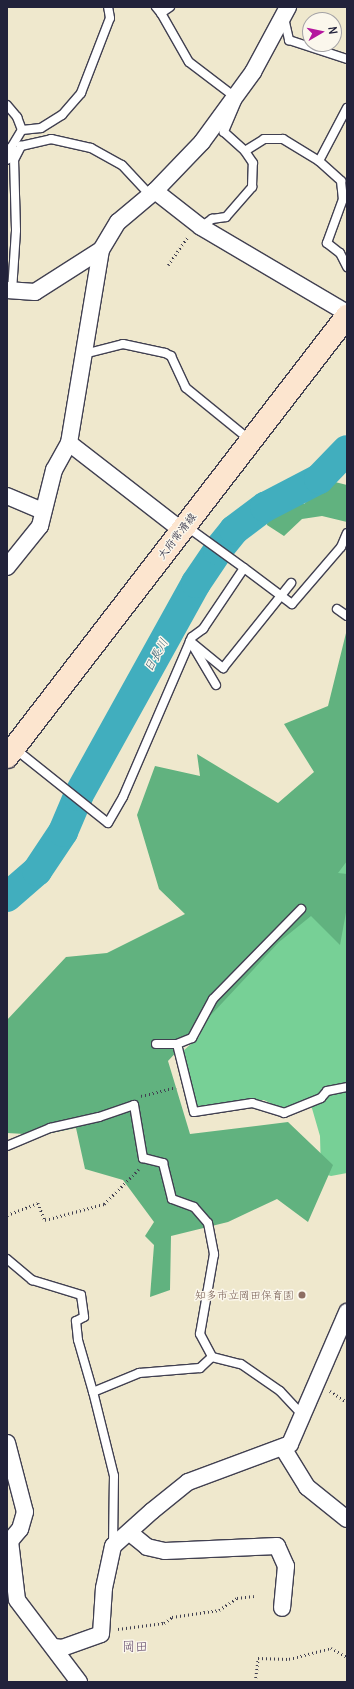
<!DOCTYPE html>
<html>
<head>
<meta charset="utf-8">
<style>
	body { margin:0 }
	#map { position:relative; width:354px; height:1689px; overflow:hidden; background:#efe8cd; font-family:Delius,"Klee One",sans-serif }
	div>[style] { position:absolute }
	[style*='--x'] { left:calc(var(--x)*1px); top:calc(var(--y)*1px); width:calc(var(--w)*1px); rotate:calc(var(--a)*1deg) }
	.green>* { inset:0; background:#77d096 }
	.forest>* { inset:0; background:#61b27f }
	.river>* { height:30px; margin:-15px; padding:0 15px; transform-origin:15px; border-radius:15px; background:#41aebe }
	.path>* { height:2.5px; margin-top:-1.25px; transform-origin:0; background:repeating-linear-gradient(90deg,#414051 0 1px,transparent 0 4px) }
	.roads { filter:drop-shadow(1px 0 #414051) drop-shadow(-1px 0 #414051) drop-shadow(0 1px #414051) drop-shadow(0 -1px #414051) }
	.lane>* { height:8px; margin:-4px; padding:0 4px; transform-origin:4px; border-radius:4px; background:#fff }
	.street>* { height:16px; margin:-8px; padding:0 8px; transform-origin:8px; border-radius:8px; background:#fff }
	.secondary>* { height:22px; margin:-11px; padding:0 11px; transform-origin:11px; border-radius:11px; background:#fce5cf }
	.dots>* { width:11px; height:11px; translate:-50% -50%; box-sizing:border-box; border:2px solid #fbf7ec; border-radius:50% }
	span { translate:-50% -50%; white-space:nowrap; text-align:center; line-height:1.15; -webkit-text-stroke:3px #fbf7ec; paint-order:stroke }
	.street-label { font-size:11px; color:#22223b }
	.education-label { font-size:11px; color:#785e54 }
	.right { translate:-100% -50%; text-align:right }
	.water-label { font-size:12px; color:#2e5a6f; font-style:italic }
	.quarter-label { font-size:13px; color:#644c6d }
	.frame { position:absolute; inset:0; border:8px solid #22223b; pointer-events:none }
	.north { position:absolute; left:302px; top:12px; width:40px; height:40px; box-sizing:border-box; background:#fbf7ec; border:1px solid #a4a2a5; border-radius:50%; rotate:81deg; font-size:11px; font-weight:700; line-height:16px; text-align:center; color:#22223b }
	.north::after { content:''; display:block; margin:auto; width:14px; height:18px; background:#b5179e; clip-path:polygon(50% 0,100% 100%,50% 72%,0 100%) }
</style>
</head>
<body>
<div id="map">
	<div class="green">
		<i style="clip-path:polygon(347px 849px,347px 1173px,331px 1176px,321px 1173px,320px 1136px,309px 1098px,282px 1109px,264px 1100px,195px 1109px,183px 1051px,199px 1037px,209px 1010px)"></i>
	</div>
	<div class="forest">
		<i style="clip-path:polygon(331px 481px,347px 485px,347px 522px,322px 516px,302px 519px,284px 536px,267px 525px,268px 510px,290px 500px,304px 504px)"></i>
		<i style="clip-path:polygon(347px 629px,347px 861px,338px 873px,347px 874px,347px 907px,340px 945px,311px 916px,279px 942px,168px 1061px,190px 1134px,288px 1122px,333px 1165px,308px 1222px,277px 1199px,228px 1222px,171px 1236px,170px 1290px,150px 1297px,154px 1245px,145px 1236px,154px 1222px,123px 1180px,85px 1169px,76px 1128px,42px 1135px,7px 1133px,7px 1020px,66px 957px,107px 953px,185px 914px,159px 889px,137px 815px,155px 766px,200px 776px,197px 754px,278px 803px,314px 772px,284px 724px,328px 706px)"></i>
	</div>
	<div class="river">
		<i style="--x:7;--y:897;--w:40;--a:-41"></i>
		<i style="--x:37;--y:871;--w:47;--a:-56.3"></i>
		<i style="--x:63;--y:832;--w:39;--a:-67"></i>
		<i style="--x:78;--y:796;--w:244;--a:-61"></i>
		<i style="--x:196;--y:583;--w:40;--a:-56"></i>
		<i style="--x:218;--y:550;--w:26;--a:-51"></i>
		<i style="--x:234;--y:530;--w:39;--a:-37"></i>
		<i style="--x:265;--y:507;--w:61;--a:-27.4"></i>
		<i style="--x:319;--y:479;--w:40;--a:-46"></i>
	</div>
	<div class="path">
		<i style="--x:168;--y:265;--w:35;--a:-55"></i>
		<i style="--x:141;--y:1096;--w:36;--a:-14"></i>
		<i style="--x:7;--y:1215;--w:33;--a:-21"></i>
		<i style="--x:38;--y:1203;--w:18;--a:68"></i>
		<i style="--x:45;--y:1220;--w:61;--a:-15.2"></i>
		<i style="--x:104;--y:1204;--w:49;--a:-45"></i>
		<i style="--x:330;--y:1391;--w:20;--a:33"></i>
		<i style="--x:118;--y:1629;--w:46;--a:-7.4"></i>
		<i style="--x:164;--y:1623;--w:10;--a:-37"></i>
		<i style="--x:172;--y:1617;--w:48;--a:-8.5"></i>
		<i style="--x:219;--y:1610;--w:22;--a:-34"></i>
		<i style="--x:237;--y:1598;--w:17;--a:-7"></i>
		<i style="--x:255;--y:1682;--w:24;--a:-83"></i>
		<i style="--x:258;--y:1658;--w:31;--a:2"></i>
		<i style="--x:289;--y:1659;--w:43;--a:-14.7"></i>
		<i style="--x:331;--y:1648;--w:18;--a:29"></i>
	</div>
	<div class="roads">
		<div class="lane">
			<i style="--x:156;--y:7;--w:8;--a:50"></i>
			<i style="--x:170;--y:7;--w:11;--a:146"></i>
			<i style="--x:161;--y:13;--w:56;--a:60.3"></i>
			<i style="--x:189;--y:62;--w:58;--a:37.3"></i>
			<i style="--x:284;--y:18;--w:23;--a:77"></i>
			<i style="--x:289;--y:40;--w:61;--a:18.1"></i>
			<i style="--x:237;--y:101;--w:34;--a:113"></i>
			<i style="--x:224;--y:132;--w:28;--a:42"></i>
			<i style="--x:245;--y:151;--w:22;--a:-32"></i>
			<i style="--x:264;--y:139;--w:19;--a:0"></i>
			<i style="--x:283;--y:139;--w:42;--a:31.4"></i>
			<i style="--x:319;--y:161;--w:30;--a:42"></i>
			<i style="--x:341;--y:181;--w:18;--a:84"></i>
			<i style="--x:343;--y:199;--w:47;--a:110"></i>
			<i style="--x:327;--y:243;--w:16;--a:38"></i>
			<i style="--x:340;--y:253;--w:16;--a:63"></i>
			<i style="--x:7;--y:105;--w:16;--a:50"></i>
			<i style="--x:17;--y:117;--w:14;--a:69"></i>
			<i style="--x:22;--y:130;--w:19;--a:-6"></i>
			<i style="--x:41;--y:128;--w:25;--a:-32"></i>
			<i style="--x:62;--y:115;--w:29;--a:-49"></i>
			<i style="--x:81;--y:93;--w:80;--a:-68.9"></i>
			<i style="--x:110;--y:18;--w:11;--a:-100"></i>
			<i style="--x:16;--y:152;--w:6;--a:-141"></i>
			<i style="--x:11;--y:148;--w:21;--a:-59"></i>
			<i style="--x:7;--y:160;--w:13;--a:-72"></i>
			<i style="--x:319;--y:161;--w:60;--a:-62.2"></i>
			<i style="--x:201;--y:227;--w:14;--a:-36"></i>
			<i style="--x:212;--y:219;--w:14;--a:-8"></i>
			<i style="--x:226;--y:217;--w:40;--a:-49"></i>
			<i style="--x:252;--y:187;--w:24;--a:-88"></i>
			<i style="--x:253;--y:163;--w:14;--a:-124"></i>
			<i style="--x:12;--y:291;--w:61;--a:-86.2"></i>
			<i style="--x:16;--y:230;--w:70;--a:-91.6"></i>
			<i style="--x:14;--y:160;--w:16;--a:-63"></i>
			<i style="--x:21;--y:146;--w:31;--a:-13"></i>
			<i style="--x:51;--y:139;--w:41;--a:12.7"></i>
			<i style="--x:91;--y:148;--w:35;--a:29"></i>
			<i style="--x:122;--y:165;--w:41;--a:47"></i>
			<i style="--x:84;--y:354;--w:40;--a:-14.4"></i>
			<i style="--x:123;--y:344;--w:43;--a:12.1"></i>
			<i style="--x:165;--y:353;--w:7;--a:27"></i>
			<i style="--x:171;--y:356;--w:35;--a:65"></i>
			<i style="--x:186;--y:388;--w:82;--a:39.1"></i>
			<i style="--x:244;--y:568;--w:60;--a:36.9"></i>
			<i style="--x:292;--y:604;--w:75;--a:-49.3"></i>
			<i style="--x:341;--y:547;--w:15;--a:-67"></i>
			<i style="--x:337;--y:609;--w:12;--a:35"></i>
			<i style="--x:216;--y:685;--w:51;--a:-120.6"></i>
			<i style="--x:190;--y:641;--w:43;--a:39.3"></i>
			<i style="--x:223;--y:668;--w:109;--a:-51.3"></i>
			<i style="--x:14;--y:748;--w:120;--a:38.6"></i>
			<i style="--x:108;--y:823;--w:30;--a:-60"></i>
			<i style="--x:123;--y:797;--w:174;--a:-66.7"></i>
			<i style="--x:192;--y:637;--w:14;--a:-36"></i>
			<i style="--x:203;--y:629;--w:73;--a:-56.1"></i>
			<i style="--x:244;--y:568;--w:72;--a:-144.1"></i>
			<i style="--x:156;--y:1044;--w:21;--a:0"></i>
			<i style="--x:177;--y:1044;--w:16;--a:-22"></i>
			<i style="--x:192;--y:1038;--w:44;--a:-61.7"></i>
			<i style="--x:213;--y:999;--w:126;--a:-45.6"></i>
			<i style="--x:177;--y:1044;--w:70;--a:76"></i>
			<i style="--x:194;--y:1112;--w:59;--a:-8.8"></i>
			<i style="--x:252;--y:1103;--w:34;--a:17"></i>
			<i style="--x:284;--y:1113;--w:40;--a:-22"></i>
			<i style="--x:321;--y:1098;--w:9;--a:-49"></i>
			<i style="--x:327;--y:1091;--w:20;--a:-11"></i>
			<i style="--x:7;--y:1146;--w:47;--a:-22.7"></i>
			<i style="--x:50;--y:1128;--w:50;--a:-12.7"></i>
			<i style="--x:99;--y:1117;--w:37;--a:-19"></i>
			<i style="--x:134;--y:1105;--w:54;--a:80.4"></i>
			<i style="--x:143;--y:1158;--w:21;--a:14"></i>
			<i style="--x:163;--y:1163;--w:37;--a:76"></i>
			<i style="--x:172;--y:1199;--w:23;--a:20"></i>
			<i style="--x:194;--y:1207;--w:21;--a:49"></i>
			<i style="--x:208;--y:1223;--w:32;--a:79"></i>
			<i style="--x:214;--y:1254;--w:81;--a:99.9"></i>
			<i style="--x:200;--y:1334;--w:26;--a:62"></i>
			<i style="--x:7;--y:1259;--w:33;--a:40"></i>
			<i style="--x:32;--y:1280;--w:51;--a:17"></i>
			<i style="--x:81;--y:1295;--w:22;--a:82"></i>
			<i style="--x:84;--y:1317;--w:9;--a:153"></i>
			<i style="--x:76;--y:1321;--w:19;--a:84"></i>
			<i style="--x:78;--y:1340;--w:54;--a:73.9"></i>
			<i style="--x:113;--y:1546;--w:70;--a:-89.2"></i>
			<i style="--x:114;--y:1476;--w:87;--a:-104"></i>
			<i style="--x:93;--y:1392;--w:50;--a:-22.4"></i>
			<i style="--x:139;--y:1373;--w:61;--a:-4.7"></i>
			<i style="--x:200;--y:1368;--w:16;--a:-43"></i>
			<i style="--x:212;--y:1357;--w:30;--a:14"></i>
			<i style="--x:241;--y:1364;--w:47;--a:34.7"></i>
			<i style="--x:280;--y:1391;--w:34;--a:47"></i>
		</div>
		<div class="street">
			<i style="--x:155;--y:191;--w:58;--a:38"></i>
			<i style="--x:201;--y:227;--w:169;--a:30.5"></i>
			<i style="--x:7;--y:290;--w:28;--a:4"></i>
			<i style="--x:35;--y:292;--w:78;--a:-32.5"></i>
			<i style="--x:69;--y:443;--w:142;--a:37.8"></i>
			<i style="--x:7;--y:496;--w:39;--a:23"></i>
			<i style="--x:7;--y:567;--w:53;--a:-51.2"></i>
			<i style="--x:40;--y:526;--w:58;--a:-76"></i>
			<i style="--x:54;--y:470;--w:31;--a:-61"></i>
			<i style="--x:69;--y:443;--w:196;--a:-80.6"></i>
			<i style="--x:101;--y:250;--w:33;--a:-59"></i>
			<i style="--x:118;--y:222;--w:48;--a:-40"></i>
			<i style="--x:155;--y:191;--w:68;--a:-46.2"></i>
			<i style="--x:202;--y:142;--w:87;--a:-53.9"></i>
			<i style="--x:253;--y:72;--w:74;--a:-61.7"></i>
			<i style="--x:7;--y:1443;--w:71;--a:75.4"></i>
			<i style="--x:25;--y:1512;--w:18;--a:106"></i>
			<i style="--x:20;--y:1529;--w:16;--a:130"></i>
			<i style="--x:10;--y:1541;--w:59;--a:83.2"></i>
			<i style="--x:17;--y:1600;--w:103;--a:52.9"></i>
			<i style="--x:283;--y:1448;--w:46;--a:58.4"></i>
			<i style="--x:307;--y:1487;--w:51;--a:38.7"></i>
			<i style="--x:130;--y:1533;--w:22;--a:39"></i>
			<i style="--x:147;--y:1547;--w:18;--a:13"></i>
			<i style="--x:165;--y:1551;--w:112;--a:-2.6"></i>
			<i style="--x:277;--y:1546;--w:22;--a:66"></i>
			<i style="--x:286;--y:1566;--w:42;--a:95.4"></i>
			<i style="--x:54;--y:1647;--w:8;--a:7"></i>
			<i style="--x:62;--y:1648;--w:41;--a:-19.7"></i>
			<i style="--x:101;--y:1634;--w:46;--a:-86.3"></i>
			<i style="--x:104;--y:1588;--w:43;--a:-77.9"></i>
			<i style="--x:113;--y:1546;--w:52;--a:-41.9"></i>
			<i style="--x:152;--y:1511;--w:46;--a:-38.9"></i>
			<i style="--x:188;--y:1482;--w:109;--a:-20.4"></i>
			<i style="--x:290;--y:1444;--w:144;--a:-66.6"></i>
		</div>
		<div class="secondary">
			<i style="--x:7;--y:757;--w:557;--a:-52.37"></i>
		</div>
	</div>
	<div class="dots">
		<i style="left:302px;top:1295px;background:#8d6e63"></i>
	</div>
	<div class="street-label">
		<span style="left:177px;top:536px;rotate:-52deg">大府常滑線</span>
	</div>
	<div class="education-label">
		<span class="right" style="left:294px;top:1295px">知多市立岡田保育園</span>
	</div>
	<div class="water-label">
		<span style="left:156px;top:655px;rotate:-61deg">日長川</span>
	</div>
	<div class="quarter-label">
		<span style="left:135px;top:1647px">岡田</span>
	</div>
	<div class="frame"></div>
	<div class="north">N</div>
</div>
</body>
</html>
